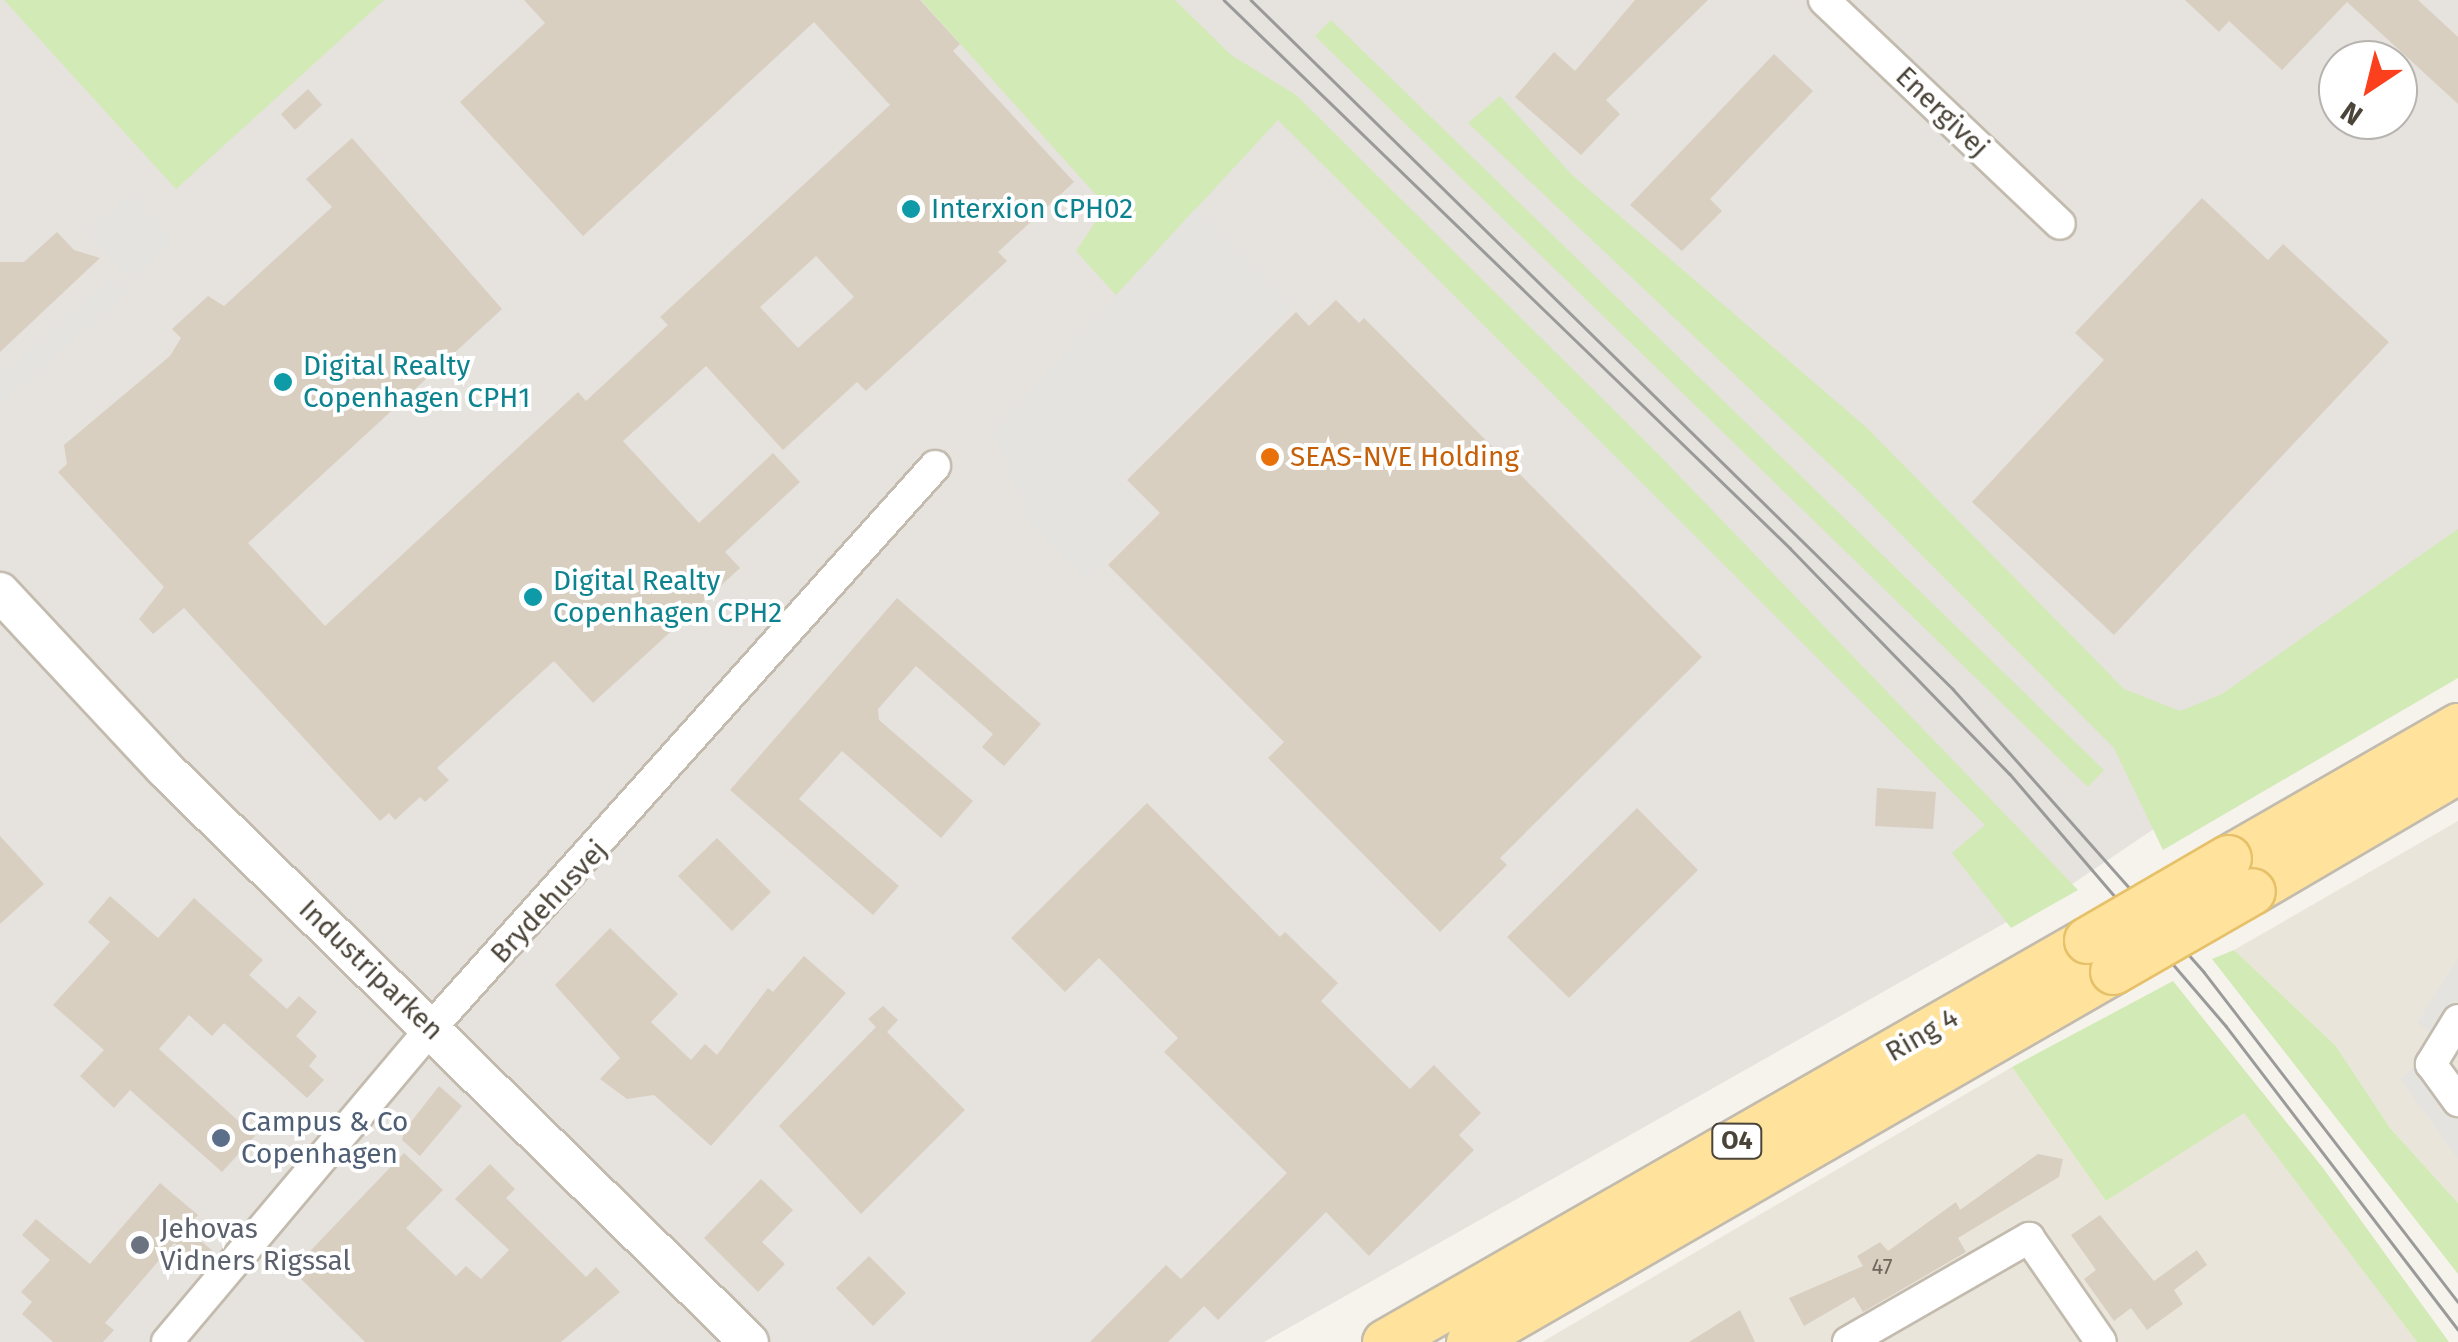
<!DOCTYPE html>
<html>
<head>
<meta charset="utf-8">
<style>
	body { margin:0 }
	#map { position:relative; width:2458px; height:1342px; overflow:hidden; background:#f6f3ec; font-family:"Fira Sans",sans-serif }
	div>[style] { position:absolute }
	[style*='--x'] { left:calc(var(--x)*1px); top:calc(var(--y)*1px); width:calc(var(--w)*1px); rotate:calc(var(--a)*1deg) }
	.residential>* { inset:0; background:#eae5da }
	.industrial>* { inset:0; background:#e6e2dd }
	.green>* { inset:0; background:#d2eab5 }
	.parking>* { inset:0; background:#e5e3e0 }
	.building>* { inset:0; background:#d8cfc1 }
	.roads { filter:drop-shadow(2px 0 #c2bbae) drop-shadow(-2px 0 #c2bbae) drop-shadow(0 2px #c2bbae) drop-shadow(0 -2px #c2bbae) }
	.minor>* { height:30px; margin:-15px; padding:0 15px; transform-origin:15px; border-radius:15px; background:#fff }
	.tertiary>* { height:38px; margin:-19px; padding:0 19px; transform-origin:19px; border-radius:19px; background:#fff }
	.primary>* { height:45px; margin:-22.5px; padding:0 22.5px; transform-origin:22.5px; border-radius:22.5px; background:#ffe39c }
	.tram>* { height:2.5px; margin:-1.25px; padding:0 1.25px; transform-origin:1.25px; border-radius:1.25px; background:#9a9a9a }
	.bridges { filter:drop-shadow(2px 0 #e6c16a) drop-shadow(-2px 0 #e6c16a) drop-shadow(0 2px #e6c16a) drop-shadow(0 -2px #e6c16a) }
	.primary-bridge>* { height:45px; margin:-22.5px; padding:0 22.5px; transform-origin:22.5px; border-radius:22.5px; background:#ffe39c }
	.dots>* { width:28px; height:28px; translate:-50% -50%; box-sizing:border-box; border:5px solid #fff; border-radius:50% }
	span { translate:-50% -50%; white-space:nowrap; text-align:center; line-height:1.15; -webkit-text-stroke:8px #fff; paint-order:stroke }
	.number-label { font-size:22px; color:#6e675b }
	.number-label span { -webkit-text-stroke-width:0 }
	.shield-label span { padding:2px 8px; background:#fff; border:2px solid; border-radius:8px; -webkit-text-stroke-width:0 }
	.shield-label { font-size:25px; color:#4b4439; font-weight:700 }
	.street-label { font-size:28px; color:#4b4439 }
	.culture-label { font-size:28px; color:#0d838f }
	.left { translate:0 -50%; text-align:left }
	.food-label { font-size:28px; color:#c56008 }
	.service-label { font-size:28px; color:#4e5e75 }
	.worship-label { font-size:28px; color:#5b616d }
	.north { position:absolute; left:2318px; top:40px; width:100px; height:100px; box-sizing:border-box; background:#fff; border:2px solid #b7b4b0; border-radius:50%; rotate:215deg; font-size:28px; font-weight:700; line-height:40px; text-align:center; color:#4b4439 }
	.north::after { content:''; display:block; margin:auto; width:35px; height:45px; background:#fc3f1d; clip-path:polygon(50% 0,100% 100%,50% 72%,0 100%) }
</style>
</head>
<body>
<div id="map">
	<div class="residential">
		<i style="clip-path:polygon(2458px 821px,2458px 1203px,2390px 1128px,2336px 1046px,2234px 950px)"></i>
		<i style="clip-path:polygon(2012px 1067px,2106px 1201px,2244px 1112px,2417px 1342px,1542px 1342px)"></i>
	</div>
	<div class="industrial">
		<i style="clip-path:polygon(evenodd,0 0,2458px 0,2458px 623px,2065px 889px,1264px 1342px,0 1342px,0 0,2338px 60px,2398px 60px,2398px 120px,2338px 120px,2338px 60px)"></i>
	</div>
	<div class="green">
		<i style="clip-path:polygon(4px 0,384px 0,176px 189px)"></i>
		<i style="clip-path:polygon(921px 0,1175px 0,1231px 55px,1296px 95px,1658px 454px,2078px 890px,2011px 928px,1952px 853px,1985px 825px,1278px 120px,1116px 295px,1076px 251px,1106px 206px)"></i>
		<i style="clip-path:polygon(1331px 20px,2104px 770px,2088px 787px,1315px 36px)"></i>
		<i style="clip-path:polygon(1500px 96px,1572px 175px,1866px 427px,2124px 689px,2180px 711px,2222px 694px,2458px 529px,2458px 678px,2163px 850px,2114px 748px,1859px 492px,1468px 123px)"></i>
		<i style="clip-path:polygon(2234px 950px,2336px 1046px,2390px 1128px,2458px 1203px,2458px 1274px,2212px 959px)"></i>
		<i style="clip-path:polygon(2173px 981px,2323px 1168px,2449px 1342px,2417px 1342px,2244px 1113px,2106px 1201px,2012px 1067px)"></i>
	</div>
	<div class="parking">
		<i style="clip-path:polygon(130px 194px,173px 240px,131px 280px,87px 233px)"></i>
		<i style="clip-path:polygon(1195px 209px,1291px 307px,1122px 480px,1154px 514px,1087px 579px,1031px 523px,994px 432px)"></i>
		<i style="clip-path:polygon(112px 278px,126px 294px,0 404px,0 377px)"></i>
		<i style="clip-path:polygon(2458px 958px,2458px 1000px,2436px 1035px,2417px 1023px)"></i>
		<i style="clip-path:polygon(2417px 1064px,2458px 1116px,2458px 1159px,2400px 1079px)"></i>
	</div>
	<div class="building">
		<i style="clip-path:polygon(evenodd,524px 0,920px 0,960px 44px,953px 51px,1074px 182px,998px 252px,1007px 261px,866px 391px,857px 382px,783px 450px,706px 366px,623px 441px,699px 523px,773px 453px,800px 482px,725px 552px,740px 568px,593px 703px,554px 661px,437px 768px,449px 780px,425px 802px,420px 797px,395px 820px,389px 813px,380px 821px,184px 608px,153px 634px,139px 619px,164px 587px,58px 472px,67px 464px,64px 445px,170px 356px,181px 338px,172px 329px,208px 296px,224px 306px,332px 207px,306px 179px,352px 138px,502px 309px,248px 543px,325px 626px,578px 392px,586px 401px,668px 325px,660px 317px,890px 105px,814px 22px,583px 236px,460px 102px,545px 23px,524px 0,816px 256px,854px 297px,798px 348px,760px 307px,816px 256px)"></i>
		<i style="clip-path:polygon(1635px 0,1708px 0,1606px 100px,1620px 114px,1581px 155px,1515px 97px,1554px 52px,1575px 71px)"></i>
		<i style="clip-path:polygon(2185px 0,2418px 0,2458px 37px,2458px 104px,2347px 2px,2282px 70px,2229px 21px,2219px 32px)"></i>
		<i style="clip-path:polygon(1774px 54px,1813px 91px,1710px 199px,1722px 211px,1682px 251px,1630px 205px)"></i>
		<i style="clip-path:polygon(308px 89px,322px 105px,295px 130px,281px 114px)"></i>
		<i style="clip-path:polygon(2202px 198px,2268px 260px,2283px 244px,2389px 342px,2114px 635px,1972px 502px,2104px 360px,2075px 333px)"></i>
		<i style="clip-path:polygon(57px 232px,74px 250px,100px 258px,0 352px,0 262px,24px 262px)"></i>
		<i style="clip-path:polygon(1336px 300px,1359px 323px,1364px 318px,1702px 657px,1500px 858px,1507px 865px,1440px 932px,1268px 758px,1284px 742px,1108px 565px,1160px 513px,1127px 480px,1296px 312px,1309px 326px)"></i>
		<i style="clip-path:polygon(897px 598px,1041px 724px,1004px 766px,982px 747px,993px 734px,916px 666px,878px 709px,879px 720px,973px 801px,941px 838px,842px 751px,799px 799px,899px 886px,873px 915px,730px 790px)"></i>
		<i style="clip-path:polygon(1877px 788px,1936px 792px,1933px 829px,1875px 826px)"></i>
		<i style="clip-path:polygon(1147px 803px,1280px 937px,1285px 932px,1338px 983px,1321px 1001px,1410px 1089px,1434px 1065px,1481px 1113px,1459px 1135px,1474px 1150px,1369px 1256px,1326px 1212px,1218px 1320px,1204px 1306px,1168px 1342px,1090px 1342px,1166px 1265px,1181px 1279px,1287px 1173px,1164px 1052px,1178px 1038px,1099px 958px,1065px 992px,1011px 938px)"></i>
		<i style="clip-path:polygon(1637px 808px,1698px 870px,1569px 998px,1507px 937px)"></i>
		<i style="clip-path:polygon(0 836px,44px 884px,0 924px)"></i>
		<i style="clip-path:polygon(717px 838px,771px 892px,732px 931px,678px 876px)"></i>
		<i style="clip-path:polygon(110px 896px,158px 938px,194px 898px,263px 960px,249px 975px,287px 1009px,299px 996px,317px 1012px,296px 1036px,317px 1056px,309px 1066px,324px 1080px,307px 1098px,224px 1023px,212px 1036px,189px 1015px,159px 1049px,255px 1136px,222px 1172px,130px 1090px,114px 1108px,80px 1076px,104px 1050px,53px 1005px,110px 942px,88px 922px)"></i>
		<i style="clip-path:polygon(610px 928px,678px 994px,651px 1022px,691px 1060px,705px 1044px,717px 1055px,768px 988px,773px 992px,804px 956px,846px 993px,711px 1146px,654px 1095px,627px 1099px,600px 1079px,620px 1058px,555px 985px)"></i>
		<i style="clip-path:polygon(883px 1006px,898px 1020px,887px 1032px,965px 1110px,861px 1214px,779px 1126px,876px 1027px,868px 1019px)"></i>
		<i style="clip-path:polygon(439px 1086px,462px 1106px,420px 1156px,402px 1140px,404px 1131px)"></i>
		<i style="clip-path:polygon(404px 1153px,443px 1190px,406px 1228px,456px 1276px,466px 1266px,481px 1279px,509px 1250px,455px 1199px,490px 1164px,515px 1189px,506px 1198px,586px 1277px,596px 1267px,620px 1292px,561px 1342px,365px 1342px,292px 1270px)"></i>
		<i style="clip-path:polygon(2038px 1154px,2063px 1159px,2059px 1177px,1958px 1238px,1966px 1252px,1863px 1312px,1854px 1297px,1804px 1326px,1789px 1298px,1863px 1266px,1857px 1256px,1880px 1242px,1888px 1251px,1956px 1202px,1960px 1210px)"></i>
		<i style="clip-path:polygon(761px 1179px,793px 1210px,762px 1242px,785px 1264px,758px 1292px,704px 1238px)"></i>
		<i style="clip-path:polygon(160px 1183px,198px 1215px,186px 1228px,216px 1254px,205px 1267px,174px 1243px,105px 1323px,114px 1330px,103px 1342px,53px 1342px,22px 1314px,32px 1302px,21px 1292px,50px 1260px,22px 1235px,36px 1219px,90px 1264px)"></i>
		<i style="clip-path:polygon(2100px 1215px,2154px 1281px,2197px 1250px,2207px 1265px,2174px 1290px,2183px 1304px,2147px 1330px,2131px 1308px,2114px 1321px,2084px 1279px,2096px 1270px,2071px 1235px)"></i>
		<i style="clip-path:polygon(869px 1256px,906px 1293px,873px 1326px,836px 1288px)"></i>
		<i style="clip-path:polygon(1740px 1310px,1755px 1342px,1689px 1342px)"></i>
	</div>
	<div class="roads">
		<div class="minor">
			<i style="--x:1824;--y:0;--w:325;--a:43.5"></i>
			<i style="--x:2458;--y:1020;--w:52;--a:121.5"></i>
			<i style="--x:2431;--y:1064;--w:46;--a:53.9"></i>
			<i style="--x:167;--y:1342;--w:410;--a:-49.9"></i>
			<i style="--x:431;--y:1028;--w:755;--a:-48.11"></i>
			<i style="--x:1848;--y:1342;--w:209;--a:-29.9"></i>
			<i style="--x:2029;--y:1238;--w:126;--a:55.3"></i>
		</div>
		<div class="tertiary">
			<i style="--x:0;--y:592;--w:242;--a:47"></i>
			<i style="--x:165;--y:769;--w:818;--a:44.46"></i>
		</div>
		<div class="primary">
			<i style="--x:2228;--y:858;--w:265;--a:-29.9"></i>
			<i style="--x:2252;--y:891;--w:239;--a:-30.4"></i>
			<i style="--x:1385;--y:1342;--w:809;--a:-29.8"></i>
			<i style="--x:1469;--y:1342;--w:743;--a:-29.95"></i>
		</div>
	</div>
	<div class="tram">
		<i style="--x:1224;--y:0;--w:788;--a:44.07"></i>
		<i style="--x:1790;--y:548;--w:315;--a:45.8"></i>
		<i style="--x:2010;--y:774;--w:332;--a:49.4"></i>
		<i style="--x:2226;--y:1026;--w:382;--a:52.6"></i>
		<i style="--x:1251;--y:0;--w:984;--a:44.46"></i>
		<i style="--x:1953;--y:689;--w:378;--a:48.4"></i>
		<i style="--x:2204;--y:972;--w:416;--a:52.4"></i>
	</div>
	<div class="bridges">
		<div class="primary-bridge">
			<i style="--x:2087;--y:940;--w:163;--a:-30.2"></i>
			<i style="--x:2113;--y:971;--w:160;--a:-29.9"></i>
		</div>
	</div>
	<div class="dots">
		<i style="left:911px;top:209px;background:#0f9aa8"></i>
		<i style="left:283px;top:382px;background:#0f9aa8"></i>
		<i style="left:1270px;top:457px;background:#e8710a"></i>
		<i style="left:533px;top:597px;background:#0f9aa8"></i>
		<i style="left:221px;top:1138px;background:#5c6f8a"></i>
		<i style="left:140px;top:1245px;background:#6b7280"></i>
	</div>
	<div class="number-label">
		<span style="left:1882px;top:1267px">47</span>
	</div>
	<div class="shield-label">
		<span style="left:1737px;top:1141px">O4</span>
	</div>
	<div class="street-label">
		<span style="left:1942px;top:112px;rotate:44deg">Energivej</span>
		<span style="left:549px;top:902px;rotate:-47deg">Brydehusvej</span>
		<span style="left:371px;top:970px;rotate:44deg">Industriparken</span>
		<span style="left:1922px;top:1035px;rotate:-30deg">Ring 4</span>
	</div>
	<div class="culture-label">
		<span class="left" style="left:931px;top:209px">Interxion CPH02</span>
		<span class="left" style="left:303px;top:382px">Digital Realty<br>Copenhagen CPH1</span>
		<span class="left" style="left:553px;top:597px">Digital Realty<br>Copenhagen CPH2</span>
	</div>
	<div class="food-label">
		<span class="left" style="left:1290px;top:457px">SEAS-NVE Holding</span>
	</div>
	<div class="service-label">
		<span class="left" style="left:241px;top:1138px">Campus &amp; Co<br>Copenhagen</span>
	</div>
	<div class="worship-label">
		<span class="left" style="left:160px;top:1245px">Jehovas<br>Vidners Rigssal</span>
	</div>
	<div class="north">N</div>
</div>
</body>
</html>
